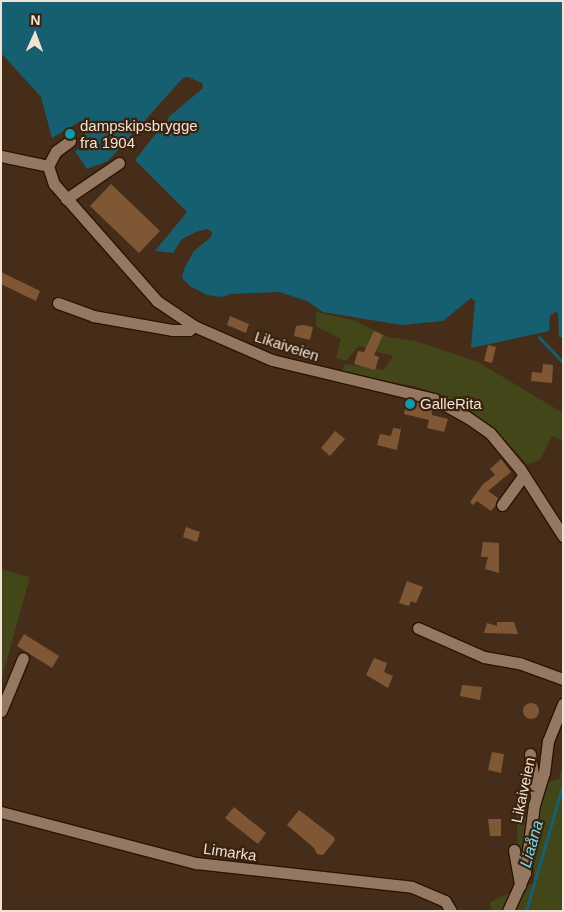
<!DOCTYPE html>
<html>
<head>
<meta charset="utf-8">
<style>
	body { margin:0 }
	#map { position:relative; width:564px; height:912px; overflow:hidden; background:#452d19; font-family:Helvetica,sans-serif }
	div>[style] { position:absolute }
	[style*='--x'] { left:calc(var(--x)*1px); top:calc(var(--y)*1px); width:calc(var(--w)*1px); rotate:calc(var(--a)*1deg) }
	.green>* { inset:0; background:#434619 }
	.water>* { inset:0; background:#165f70 }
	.stream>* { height:3px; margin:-1.5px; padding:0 1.5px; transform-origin:1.5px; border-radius:1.5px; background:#165f70 }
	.building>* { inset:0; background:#805735 }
	.round { border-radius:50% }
	.roads { filter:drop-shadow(1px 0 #2a1402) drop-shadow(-1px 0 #2a1402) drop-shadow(0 1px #2a1402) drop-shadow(0 -1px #2a1402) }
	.minor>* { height:11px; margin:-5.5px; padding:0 5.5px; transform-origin:5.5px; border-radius:5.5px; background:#957862 }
	.dots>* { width:14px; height:14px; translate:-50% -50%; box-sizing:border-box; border:2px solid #3a230e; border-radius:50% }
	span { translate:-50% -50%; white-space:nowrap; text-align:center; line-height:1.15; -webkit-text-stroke:4.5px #3a230e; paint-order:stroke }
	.poi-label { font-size:15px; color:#f2e2d6 }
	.left { translate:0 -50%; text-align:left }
	.street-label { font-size:15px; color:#f2e2d6 }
	.water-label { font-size:16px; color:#73daf5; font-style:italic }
	.frame { position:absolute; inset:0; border:2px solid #f2e2d6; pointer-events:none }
	.north { position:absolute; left:10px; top:10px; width:50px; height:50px; -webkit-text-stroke:4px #3a230e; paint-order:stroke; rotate:2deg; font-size:14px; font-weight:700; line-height:20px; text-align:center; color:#f2e2d6 }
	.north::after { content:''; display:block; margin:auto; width:18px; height:22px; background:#f2e2d6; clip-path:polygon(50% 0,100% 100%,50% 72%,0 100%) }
</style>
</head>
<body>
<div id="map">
	<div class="green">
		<i style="clip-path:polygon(316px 312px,353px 320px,388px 337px,416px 341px,478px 362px,563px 413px,563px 441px,552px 436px,540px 460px,527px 464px,491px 425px,448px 399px,415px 386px,340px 374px,345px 364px,384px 370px,393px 356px,358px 346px,346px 361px,336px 358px,341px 339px,316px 326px)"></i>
		<i style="clip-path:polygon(1px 569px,30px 577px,1px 681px)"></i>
		<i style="clip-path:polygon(563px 762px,563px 911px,492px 911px,490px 902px,534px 883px,534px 866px,518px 849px,516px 810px,526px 787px,559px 779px)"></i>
	</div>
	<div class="water">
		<i style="clip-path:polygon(1px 1px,563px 1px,563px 337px,559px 337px,558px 313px,555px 312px,550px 316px,549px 331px,471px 348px,475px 301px,471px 298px,443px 321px,401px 325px,323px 312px,307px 301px,279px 292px,230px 294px,222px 297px,207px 295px,190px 286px,182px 278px,184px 269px,194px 251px,211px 237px,212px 232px,207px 229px,198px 231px,182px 239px,173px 253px,155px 251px,187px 212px,135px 160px,170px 116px,203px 88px,202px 83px,188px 77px,183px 78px,108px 161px,87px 169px,75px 151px,88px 144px,81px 121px,52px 138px,41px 97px,1px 53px)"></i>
	</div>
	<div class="stream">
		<i style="--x:539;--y:337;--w:35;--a:47"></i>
		<i style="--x:526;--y:911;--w:132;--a:-73.8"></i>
	</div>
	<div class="building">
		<i style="clip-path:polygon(111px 184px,160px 231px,139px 253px,90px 206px)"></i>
		<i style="clip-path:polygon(1px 272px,40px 291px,36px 301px,1px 284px)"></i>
		<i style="clip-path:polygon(230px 316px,249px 324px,246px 333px,227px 325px)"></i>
		<i style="clip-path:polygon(303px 325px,313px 327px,310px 340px,294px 336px,296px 326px)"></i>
		<i style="clip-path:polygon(374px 331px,383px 335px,374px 355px,379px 357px,375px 370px,354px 364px,358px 351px,364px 352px)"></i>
		<i style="clip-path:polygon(488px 345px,496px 347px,492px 363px,484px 361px)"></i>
		<i style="clip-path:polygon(543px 364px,553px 365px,552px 383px,531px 381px,532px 372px,542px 373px)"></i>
		<i style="clip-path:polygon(407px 400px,431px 406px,432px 415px,448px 419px,444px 432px,427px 428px,429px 420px,404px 414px)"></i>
		<i style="clip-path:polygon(393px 428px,401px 429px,397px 450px,377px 445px,380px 434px,391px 436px)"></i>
		<i style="clip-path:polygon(335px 431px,345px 439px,330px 456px,321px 448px)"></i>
		<i style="clip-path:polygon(501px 459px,511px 472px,488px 491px,498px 498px,495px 506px,491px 511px,477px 501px,473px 505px,470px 502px,483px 484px,495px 475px,490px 469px)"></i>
		<i style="clip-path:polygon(186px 527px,200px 532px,197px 542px,183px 537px)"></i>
		<i style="clip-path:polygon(483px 542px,499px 543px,499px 573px,485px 569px,488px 557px,481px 557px)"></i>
		<i style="clip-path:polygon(407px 581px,423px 587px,416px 603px,411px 601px,409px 606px,399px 603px)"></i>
		<i style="clip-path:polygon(497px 622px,514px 622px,518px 634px,484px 633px,487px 623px,497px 626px)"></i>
		<i style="clip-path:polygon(24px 634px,59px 656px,52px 668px,17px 646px)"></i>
		<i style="clip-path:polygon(374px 658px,387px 663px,384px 672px,393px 676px,388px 688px,366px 675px)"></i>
		<i style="clip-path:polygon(462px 685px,482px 687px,480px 700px,460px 696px)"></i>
		<i class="round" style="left:523px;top:703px;width:16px;height:16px"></i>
		<i style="clip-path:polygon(492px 752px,504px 754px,501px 773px,488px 770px)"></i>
		<i style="clip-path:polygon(234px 807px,266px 833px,258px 844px,225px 818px)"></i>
		<i style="clip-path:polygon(299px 810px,334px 837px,335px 840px,323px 855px,317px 854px,314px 848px,287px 825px)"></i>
		<i style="clip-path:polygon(488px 819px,501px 819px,501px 836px,490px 836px)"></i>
	</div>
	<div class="roads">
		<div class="minor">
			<i style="--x:70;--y:141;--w:17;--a:144"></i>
			<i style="--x:56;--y:151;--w:17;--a:118"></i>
			<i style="--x:48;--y:166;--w:19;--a:72"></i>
			<i style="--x:54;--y:184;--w:156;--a:48.6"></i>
			<i style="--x:157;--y:301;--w:45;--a:34"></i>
			<i style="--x:194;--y:326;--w:85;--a:23.6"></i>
			<i style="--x:272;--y:360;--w:167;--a:13.5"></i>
			<i style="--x:434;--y:399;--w:38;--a:29"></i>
			<i style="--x:467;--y:417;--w:28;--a:35"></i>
			<i style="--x:490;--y:433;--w:47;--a:50.2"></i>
			<i style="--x:520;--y:469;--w:80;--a:57.3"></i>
			<i style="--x:1;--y:156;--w:48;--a:12"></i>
			<i style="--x:66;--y:199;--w:64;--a:-34.2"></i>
			<i style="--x:58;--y:303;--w:37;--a:20"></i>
			<i style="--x:93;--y:316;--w:80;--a:10"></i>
			<i style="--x:172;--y:330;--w:17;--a:0"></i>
			<i style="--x:189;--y:330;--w:6;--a:-39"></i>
			<i style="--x:502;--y:505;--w:37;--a:-54"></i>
			<i style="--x:418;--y:628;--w:72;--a:23.7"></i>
			<i style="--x:484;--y:657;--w:36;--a:10"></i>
			<i style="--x:519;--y:663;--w:47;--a:20"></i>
			<i style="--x:1;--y:711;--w:57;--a:-67.5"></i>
			<i style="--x:530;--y:754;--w:41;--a:81.7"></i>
			<i style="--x:1;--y:812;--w:202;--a:14.7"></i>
			<i style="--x:196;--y:863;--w:217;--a:6.3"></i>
			<i style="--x:412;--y:887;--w:36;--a:23"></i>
			<i style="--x:445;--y:901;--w:12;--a:59"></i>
			<i style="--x:514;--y:850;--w:36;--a:80"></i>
			<i style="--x:508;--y:911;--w:42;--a:-65.9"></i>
			<i style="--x:525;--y:873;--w:69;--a:-82.5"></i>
			<i style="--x:534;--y:805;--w:34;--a:-73"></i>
			<i style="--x:544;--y:773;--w:32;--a:-83"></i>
			<i style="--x:548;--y:741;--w:40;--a:-68"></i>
		</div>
	</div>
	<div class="dots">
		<i style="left:70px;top:134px;background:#0f9aa8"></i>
		<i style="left:410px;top:404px;background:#0f9aa8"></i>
	</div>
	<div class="poi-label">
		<span class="left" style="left:80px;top:134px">dampskipsbrygge<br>fra 1904</span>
		<span class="left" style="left:420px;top:404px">GalleRita</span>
	</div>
	<div class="street-label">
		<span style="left:287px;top:346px;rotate:18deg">Likaiveien</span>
		<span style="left:523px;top:790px;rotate:-78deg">Likaiveien</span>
		<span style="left:230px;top:852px;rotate:8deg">Limarka</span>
	</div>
	<div class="water-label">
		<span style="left:532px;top:844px;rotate:-74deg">Liaåna</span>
	</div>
	<div class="frame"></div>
	<div class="north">N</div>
</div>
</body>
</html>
